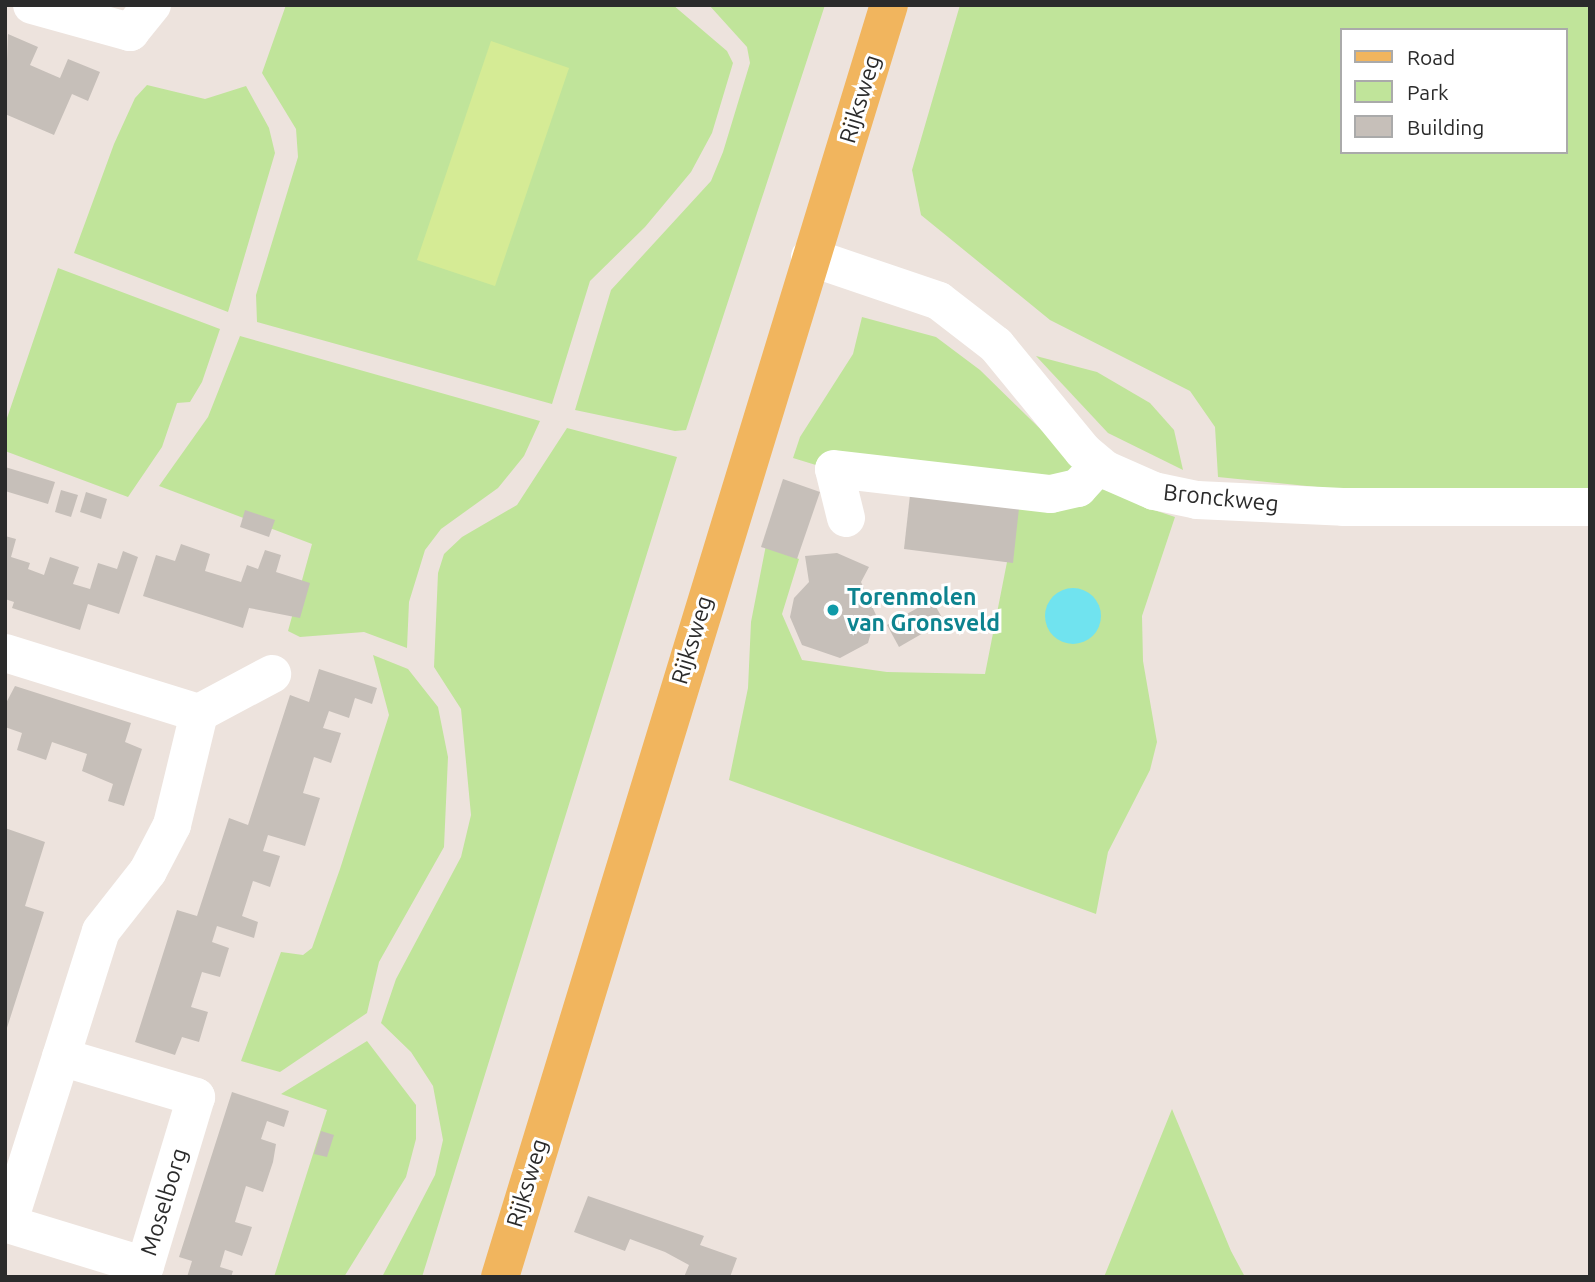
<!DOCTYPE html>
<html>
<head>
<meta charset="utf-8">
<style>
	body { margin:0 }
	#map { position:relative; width:1595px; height:1282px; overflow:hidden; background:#ede3dd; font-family:Ubuntu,sans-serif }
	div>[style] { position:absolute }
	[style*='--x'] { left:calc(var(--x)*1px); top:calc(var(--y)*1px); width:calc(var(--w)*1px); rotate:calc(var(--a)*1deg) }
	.green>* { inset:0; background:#c0e49a }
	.pitch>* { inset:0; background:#d5eb95 }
	.water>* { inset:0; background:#70e3ef }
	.round { border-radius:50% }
	.building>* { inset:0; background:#c6bfb9 }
	.minor>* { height:38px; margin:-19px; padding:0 19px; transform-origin:19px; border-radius:19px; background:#fff }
	.major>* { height:38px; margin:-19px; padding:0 19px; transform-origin:19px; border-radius:19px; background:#f1b55e }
	.dots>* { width:19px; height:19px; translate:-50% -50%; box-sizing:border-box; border:4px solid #fff; border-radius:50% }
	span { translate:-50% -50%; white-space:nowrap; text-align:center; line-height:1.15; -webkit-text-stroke:6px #fff; paint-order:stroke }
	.street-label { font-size:23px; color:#2b2b2b }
	.culture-label { font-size:23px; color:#0d838f; font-weight:700 }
	.left { translate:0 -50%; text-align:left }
	.frame { position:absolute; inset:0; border:7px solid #2b2b2b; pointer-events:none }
	.legend { position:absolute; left:1340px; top:28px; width:228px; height:126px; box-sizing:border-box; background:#fff; border:2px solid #aaa; margin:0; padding:9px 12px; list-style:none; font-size:21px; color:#2b2b2b }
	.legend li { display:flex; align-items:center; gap:14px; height:35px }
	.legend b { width:35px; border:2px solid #aaa }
</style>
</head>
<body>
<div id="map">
	<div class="green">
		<i style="clip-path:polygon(286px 5px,673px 5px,727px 51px,733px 63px,712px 133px,691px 172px,645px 227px,590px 281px,552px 404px,257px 322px,256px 295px,298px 157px,296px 129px,262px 73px)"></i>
		<i style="clip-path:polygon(709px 5px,825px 5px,686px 430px,675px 431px,575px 410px,611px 290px,711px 181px,723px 152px,750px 63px,747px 47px)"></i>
		<i style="clip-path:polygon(evenodd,960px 5px,1590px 5px,1590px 489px,1416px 497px,1218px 477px,1215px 427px,1190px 391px,1050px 320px,921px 215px,912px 170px,960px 5px,1341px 30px,1565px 30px,1565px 152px,1341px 152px,1341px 30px)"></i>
		<i style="clip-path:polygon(147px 85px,205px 99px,246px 86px,269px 128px,275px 153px,228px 312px,74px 253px,114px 144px,135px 98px)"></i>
		<i style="clip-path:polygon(58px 268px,220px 329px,202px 382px,190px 402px,177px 403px,162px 447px,128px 497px,5px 451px,5px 424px)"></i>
		<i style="clip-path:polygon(862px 317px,936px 337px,980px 370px,1067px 455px,1139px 505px,1175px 517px,1142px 616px,1143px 661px,1157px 742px,1150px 770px,1108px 852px,1096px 914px,729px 780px,748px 688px,751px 622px,766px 545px,799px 559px,782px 614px,802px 660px,887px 672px,985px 674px,1018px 506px,855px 477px,793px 458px,800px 437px,853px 354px)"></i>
		<i style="clip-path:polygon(240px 336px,540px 421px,524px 456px,498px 488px,441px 529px,425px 550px,409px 602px,407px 648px,364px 632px,300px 637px,288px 631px,312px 544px,159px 486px,208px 417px)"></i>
		<i style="clip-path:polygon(1036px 356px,1097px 372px,1150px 403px,1174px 430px,1183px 470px,1108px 433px)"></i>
		<i style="clip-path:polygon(567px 428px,677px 457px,422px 1277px,382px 1277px,435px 1175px,443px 1140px,433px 1086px,411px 1052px,381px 1023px,396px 979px,461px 857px,471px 815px,461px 709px,434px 667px,438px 573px,444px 554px,462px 537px,517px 505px)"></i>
		<i style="clip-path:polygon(373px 655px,408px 669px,438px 707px,448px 757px,444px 847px,379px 962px,367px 1013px,280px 1072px,241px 1061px,281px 952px,303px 955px,312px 948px,340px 869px,389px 715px)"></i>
		<i style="clip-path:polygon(367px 1041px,416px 1105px,416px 1139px,406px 1177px,344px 1277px,274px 1277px,327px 1110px,281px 1094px)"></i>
		<i style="clip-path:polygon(1172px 1109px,1231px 1251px,1245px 1277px,1104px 1277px)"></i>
	</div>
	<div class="pitch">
		<i style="clip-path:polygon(491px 41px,569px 68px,495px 286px,417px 260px)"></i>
	</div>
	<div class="water">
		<i class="round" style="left:1045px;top:588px;width:56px;height:56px"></i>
	</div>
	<div class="building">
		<i style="clip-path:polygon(8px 34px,38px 47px,30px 65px,46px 72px,60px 78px,68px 59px,100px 72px,88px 101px,72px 94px,54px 135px,5px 114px)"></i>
		<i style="clip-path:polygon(5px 467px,55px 482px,48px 504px,5px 491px)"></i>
		<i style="clip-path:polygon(783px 479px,820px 492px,797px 559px,761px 547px)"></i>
		<i style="clip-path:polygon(61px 490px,78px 495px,71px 517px,55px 512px)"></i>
		<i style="clip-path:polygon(86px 492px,107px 499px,101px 519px,80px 512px)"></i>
		<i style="clip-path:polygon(910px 495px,1019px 508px,1013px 563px,904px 549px)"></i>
		<i style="clip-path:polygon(245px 510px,275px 520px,269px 537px,240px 527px)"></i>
		<i style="clip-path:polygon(5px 536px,16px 539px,11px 557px,30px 563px,28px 569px,44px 575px,50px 557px,79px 567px,73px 584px,90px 589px,98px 563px,117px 569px,123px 551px,138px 557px,119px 614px,88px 604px,80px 630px,12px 608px,14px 602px,5px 599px)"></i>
		<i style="clip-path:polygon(181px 544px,210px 554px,205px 571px,241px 582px,247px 565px,258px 569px,265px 550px,281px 555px,276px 572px,310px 583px,300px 618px,249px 608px,243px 628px,143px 596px,156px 555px,175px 561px)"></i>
		<i style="clip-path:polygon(837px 553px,869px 567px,861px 582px,876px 615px,868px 643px,840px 658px,802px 645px,790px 617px,794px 598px,809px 582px,805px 556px)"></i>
		<i style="clip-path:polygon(932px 600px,944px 621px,899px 647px,887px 625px)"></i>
		<i style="clip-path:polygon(319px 669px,377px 688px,372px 704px,355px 698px,349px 718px,329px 711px,323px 728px,341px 733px,331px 763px,314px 757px,303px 793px,320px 798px,305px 846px,268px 835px,263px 851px,280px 856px,270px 887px,253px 881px,242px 916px,258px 922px,254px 938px,217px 926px,212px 942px,229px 948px,220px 977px,202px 972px,191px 1007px,208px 1012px,199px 1042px,182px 1037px,175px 1055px,135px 1042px,177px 910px,197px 916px,229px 818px,248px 825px,290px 695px,309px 702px)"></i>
		<i style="clip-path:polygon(15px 686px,131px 723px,125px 742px,142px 749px,124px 806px,108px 801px,113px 784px,82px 771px,87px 754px,52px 742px,46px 760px,17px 750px,22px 733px,5px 727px,5px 705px)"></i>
		<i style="clip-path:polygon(5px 828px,45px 842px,25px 906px,44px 912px,6px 1031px)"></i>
		<i style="clip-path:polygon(232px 1092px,289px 1111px,284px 1127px,267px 1121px,261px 1139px,276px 1144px,273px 1162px,263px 1192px,246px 1186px,235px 1222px,252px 1227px,247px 1242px,242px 1256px,225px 1250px,220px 1267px,233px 1271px,231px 1277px,187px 1277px,192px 1261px,179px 1257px)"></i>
		<i style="clip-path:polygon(321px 1131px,334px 1135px,327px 1157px,314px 1154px)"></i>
		<i style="clip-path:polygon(588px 1196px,704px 1236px,700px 1245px,737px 1258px,730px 1277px,684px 1277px,689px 1265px,665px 1252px,630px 1239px,625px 1251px,574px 1232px)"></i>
	</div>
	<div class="minor">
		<i style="--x:32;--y:5;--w:102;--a:15.4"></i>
		<i style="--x:130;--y:32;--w:35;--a:-51"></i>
		<i style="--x:810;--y:257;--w:136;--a:18.8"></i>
		<i style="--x:939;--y:301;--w:72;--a:37.7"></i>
		<i style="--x:996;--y:345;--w:137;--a:50.6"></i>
		<i style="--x:1083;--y:451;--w:30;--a:40"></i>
		<i style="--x:1106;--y:470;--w:52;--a:23.6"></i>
		<i style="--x:1154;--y:491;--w:44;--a:11.8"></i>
		<i style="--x:1197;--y:500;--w:146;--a:2.7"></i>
		<i style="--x:1343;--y:507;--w:247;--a:0"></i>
		<i style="--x:846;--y:518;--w:50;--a:-103.8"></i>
		<i style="--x:834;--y:469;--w:218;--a:6.6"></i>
		<i style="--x:1051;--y:494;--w:28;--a:-13"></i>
		<i style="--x:1078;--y:488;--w:31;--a:-48"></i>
		<i style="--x:5;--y:653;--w:203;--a:17.2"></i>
		<i style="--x:199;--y:713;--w:83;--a:-28.1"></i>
		<i style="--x:61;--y:1057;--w:141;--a:16.5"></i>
		<i style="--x:196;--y:1097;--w:177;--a:106.8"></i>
		<i style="--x:145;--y:1266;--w:143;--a:-163"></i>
		<i style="--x:8;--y:1224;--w:307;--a:-72.4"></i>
		<i style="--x:101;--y:931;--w:76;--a:-51.9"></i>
		<i style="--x:148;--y:871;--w:52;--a:-62.4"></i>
		<i style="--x:172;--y:825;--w:115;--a:-76.4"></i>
	</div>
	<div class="major">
		<i style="--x:500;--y:1277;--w:1330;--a:-73"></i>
	</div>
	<div class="dots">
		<i style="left:833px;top:610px;background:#0f9aa8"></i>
	</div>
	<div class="street-label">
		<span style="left:860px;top:99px;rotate:-73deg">Rijksweg</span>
		<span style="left:1221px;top:498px;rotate:6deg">Bronckweg</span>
		<span style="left:692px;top:640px;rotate:-73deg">Rijksweg</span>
		<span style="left:527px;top:1183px;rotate:-73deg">Rijksweg</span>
		<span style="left:164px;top:1202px;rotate:-73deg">Moselborg</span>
	</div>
	<div class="culture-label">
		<span class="left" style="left:847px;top:610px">Torenmolen<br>van Gronsveld</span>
	</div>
	<div class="frame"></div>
	<ul class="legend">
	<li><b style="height:9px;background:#f1b55e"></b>Road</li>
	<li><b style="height:19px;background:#c0e49a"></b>Park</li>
	<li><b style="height:19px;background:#c6bfb9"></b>Building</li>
	</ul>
</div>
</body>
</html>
